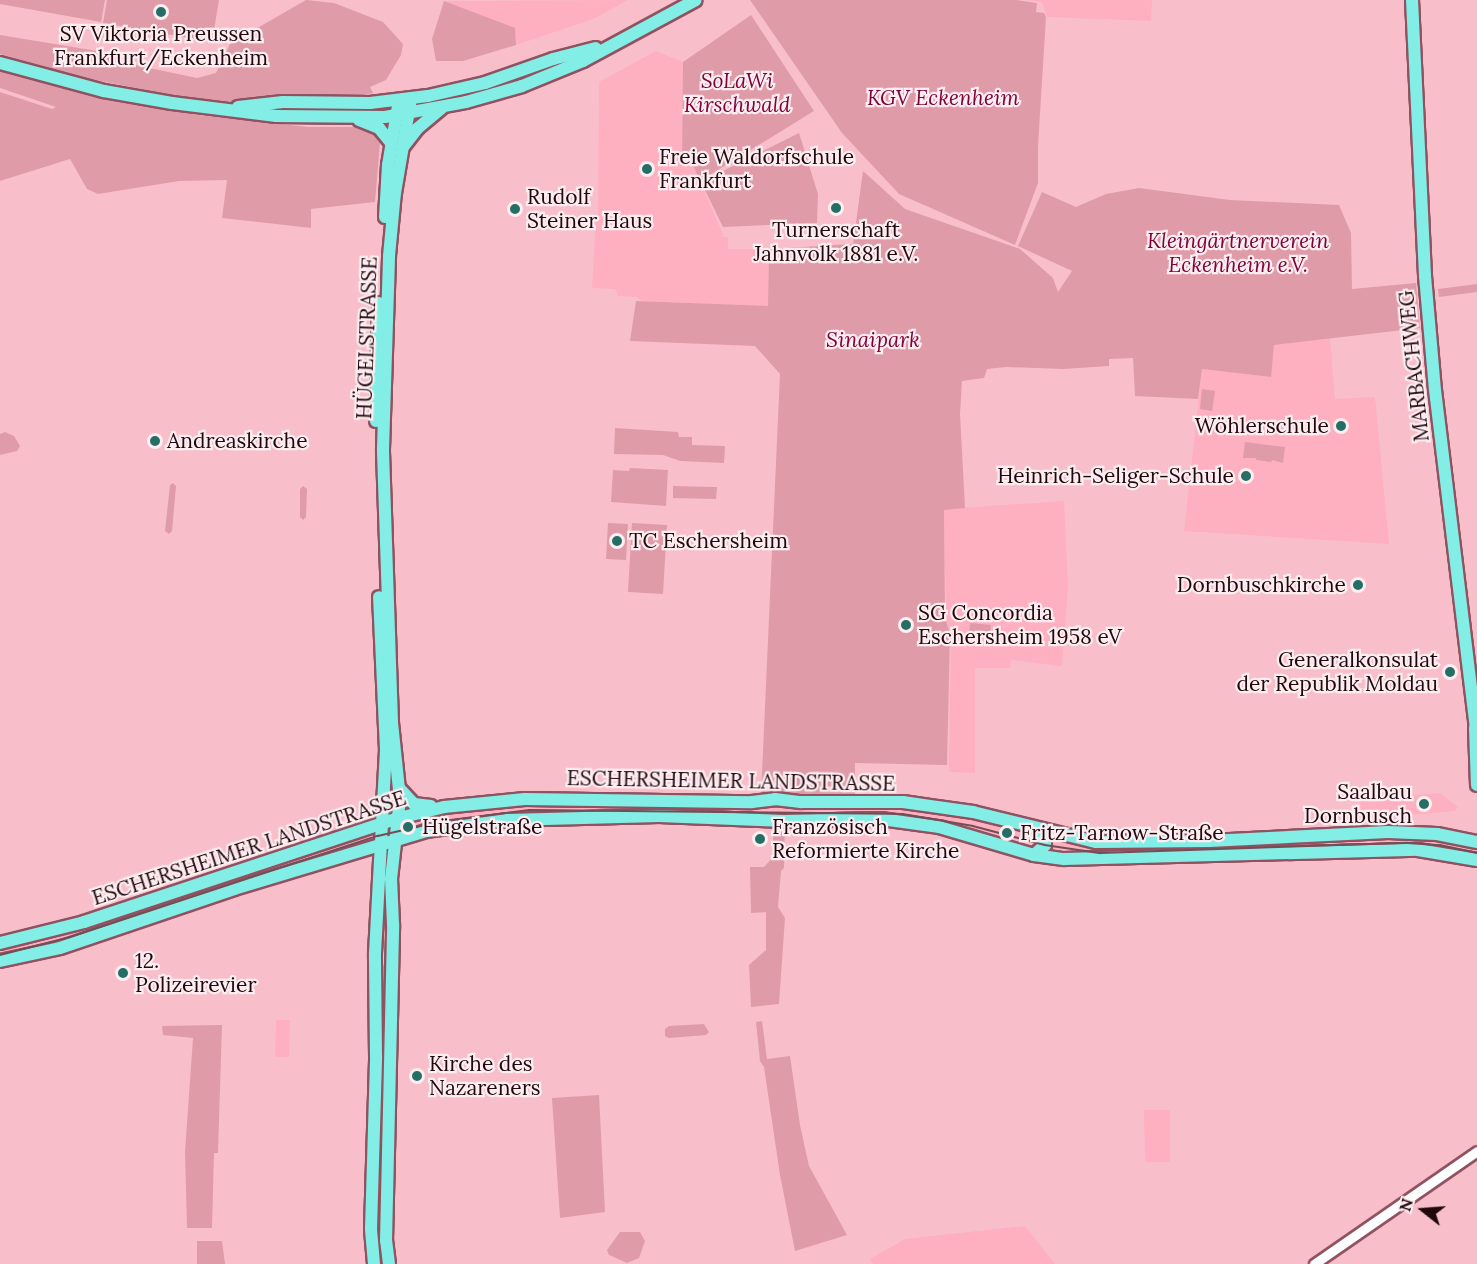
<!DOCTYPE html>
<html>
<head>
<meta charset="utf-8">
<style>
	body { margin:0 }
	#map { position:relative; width:1477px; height:1264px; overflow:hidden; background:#f8bfca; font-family:Lora,serif }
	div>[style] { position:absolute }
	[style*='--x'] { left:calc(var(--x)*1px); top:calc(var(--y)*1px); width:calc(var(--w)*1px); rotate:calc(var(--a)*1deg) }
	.built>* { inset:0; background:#feafc0 }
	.green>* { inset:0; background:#e09ba9 }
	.roads { filter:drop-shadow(2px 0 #905261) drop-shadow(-2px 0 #905261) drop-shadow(0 2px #905261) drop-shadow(0 -2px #905261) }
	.minor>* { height:9px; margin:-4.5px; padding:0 4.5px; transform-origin:4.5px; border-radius:4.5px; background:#fff }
	.major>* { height:12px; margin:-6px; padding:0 6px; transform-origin:6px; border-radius:6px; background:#82eee5 }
	.tram>* { height:1.5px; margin:-0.75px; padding:0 0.75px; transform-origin:0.75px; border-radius:0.75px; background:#724e56 }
	.dots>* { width:16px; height:16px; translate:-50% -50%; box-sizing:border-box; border:3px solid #fcedf0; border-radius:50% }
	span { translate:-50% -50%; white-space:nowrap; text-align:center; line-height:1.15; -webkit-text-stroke:4.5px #fcedf0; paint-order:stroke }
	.poi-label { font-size:21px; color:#20080e }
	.left { translate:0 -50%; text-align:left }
	.right { translate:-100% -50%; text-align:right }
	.park-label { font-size:21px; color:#7e0137; font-style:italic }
	.street-label { font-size:21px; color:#20080e }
	.north { position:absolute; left:1393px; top:1180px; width:60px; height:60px; -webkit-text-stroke:4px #fcedf0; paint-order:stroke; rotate:287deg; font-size:16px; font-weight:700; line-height:24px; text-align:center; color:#20080e }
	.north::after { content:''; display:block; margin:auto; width:21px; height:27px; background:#20080e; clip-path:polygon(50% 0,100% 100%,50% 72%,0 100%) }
</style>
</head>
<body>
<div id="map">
	<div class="built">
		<i style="clip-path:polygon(628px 0,593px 19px,516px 45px,515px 28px,444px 1px)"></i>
		<i style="clip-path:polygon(1028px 0,1152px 0,1151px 21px,1047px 17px,1042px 2px)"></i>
		<i style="clip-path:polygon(656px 51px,683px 62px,682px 158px,690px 158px,724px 237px,728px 237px,728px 249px,769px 249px,768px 306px,642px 301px,637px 297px,618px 296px,615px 289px,592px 288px,596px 216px,598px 216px,599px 82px)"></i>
		<i style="clip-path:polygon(1330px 339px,1335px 399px,1375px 397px,1389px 544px,1184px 531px,1202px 369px,1270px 377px,1273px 345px)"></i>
		<i style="clip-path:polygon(1064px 501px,1068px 586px,1062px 666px,1011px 660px,1010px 668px,975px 668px,975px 773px,949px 772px,951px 634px,946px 616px,944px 509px)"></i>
		<i style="clip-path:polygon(1440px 793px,1458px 807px,1455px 811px,1362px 819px,1360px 800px)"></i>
		<i style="clip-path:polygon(523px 804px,840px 806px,941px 811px,1028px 831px,1027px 834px,1042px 838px,1041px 846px,1026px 841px,1024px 844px,920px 818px,886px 815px,539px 812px,443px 822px,411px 830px,408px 820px,440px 813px)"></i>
		<i style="clip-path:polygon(369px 833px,374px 843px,69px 940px,0 956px,0 948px,69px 931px)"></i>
		<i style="clip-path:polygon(1405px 837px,1477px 845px,1477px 855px,1422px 845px,1094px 855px,1050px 848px,1052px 840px,1095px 847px)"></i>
		<i style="clip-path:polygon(276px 1020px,290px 1020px,289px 1057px,275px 1057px)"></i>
		<i style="clip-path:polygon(1144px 1110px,1170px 1110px,1170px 1162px,1145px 1162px)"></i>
		<i style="clip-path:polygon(1025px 1226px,1055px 1264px,873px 1264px,870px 1259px,905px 1239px)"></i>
	</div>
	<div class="green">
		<i style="clip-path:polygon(0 0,105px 0,101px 22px,0 4px)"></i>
		<i style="clip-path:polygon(107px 0,219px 0,212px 42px,103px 23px)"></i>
		<i style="clip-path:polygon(306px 0,334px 3px,383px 22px,403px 44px,401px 55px,386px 80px,370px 87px,373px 93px,349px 98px,228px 102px,171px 95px,81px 77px,0 54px,0 35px,103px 52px,111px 60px,197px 78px,216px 73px,230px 44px)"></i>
		<i style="clip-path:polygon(750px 0,1016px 0,1037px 3px,1036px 12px,1044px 13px,1046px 17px,1038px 146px,1038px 183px,1015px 245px,899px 194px,842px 133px)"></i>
		<i style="clip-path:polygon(444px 1px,515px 28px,516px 45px,463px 61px,436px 61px,432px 39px)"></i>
		<i style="clip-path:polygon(751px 15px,814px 111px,700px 181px,690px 158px,682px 158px,683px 62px)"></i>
		<i style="clip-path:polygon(0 69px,69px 89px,198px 115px,308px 127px,362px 127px,378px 133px,380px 142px,375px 202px,311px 209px,311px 228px,222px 218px,227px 180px,179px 181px,98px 194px,87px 189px,70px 159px,0 181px,0 92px,52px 109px,56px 107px,0 88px)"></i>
		<i style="clip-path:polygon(799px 133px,818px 194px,817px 223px,723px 227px,701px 182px)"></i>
		<i style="clip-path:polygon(863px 171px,905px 209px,1020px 249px,1053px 278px,1058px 292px,1072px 271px,1018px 246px,1042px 192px,1076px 207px,1106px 194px,1139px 188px,1230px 200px,1339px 205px,1351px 233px,1352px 289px,1416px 283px,1420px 328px,1274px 345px,1271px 377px,1202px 369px,1198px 399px,1135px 396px,1133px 358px,1109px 359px,1109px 366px,1063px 369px,1006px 367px,987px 369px,984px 378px,962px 381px,960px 414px,965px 508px,944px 510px,945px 616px,950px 634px,947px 765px,855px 763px,855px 796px,761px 795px,780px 374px,755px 346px,630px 341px,636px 301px,768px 306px,769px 249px,853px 244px)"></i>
		<i style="clip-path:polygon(1477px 284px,1477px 292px,1439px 297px,1438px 289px)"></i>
		<i style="clip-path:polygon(1202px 389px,1215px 391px,1212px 411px,1200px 409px)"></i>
		<i style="clip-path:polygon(615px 428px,678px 432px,679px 437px,692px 437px,692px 445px,725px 446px,724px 463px,680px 461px,663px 455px,614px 454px)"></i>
		<i style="clip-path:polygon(5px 432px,14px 436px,20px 446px,17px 451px,0 455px,0 434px)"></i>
		<i style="clip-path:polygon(1245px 442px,1285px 447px,1283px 463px,1272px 460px,1271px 462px,1256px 460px,1256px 458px,1243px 458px)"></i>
		<i style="clip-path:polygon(630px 468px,668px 470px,666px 506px,611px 502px,613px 470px,629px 471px)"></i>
		<i style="clip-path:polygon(173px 483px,176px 486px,172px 531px,169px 534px,165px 531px,170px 485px)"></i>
		<i style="clip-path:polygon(303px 486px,307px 489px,306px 517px,303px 520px,300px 517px,300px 489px)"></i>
		<i style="clip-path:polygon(673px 486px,717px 487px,716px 499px,673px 498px)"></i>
		<i style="clip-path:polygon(608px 523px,628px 524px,626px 560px,606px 559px)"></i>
		<i style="clip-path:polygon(632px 523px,667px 525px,663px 594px,628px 592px)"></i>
		<i style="clip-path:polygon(970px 623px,991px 625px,990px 637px,969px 635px)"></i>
		<i style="clip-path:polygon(773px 825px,785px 825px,784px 868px,781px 871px,778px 907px,785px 918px,779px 1004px,751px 1007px,749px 965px,766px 950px,766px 912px,751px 913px,750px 867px,764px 867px,773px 857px)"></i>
		<i style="clip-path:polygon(381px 963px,386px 967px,385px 1264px,377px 1264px,375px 1255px)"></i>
		<i style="clip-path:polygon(762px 1021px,767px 1059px,790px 1056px,800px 1125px,809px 1166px,847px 1235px,795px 1251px,780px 1175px,764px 1067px,760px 1061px,756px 1022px)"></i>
		<i style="clip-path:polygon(704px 1024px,709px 1032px,706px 1035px,669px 1038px,665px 1036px,665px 1029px,669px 1026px)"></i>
		<i style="clip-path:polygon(222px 1025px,218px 1153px,214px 1153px,212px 1228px,187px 1228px,185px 1152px,193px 1038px,163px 1035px,162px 1026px)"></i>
		<i style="clip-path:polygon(599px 1095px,605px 1212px,560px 1218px,552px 1098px)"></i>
		<i style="clip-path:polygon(620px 1232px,640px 1232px,645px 1241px,639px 1258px,627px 1263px,609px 1255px,607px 1250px)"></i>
		<i style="clip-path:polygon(197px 1241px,222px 1241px,225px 1264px,197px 1264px)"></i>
	</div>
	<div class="roads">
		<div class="minor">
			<i style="--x:1314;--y:1264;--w:198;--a:-34.7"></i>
		</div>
		<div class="major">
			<i style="--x:1412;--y:0;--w:276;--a:87.3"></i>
			<i style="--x:1425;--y:276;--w:114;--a:85"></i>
			<i style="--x:1435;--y:390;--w:349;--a:83.1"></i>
			<i style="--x:0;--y:63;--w:108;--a:15.1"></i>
			<i style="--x:104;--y:91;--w:69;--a:10"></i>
			<i style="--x:172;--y:103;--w:105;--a:7.1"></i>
			<i style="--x:276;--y:116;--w:109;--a:0.5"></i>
			<i style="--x:385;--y:117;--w:82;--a:-10.5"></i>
			<i style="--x:466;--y:102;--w:58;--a:-15.9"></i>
			<i style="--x:522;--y:86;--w:66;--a:-22.3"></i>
			<i style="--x:583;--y:61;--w:128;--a:-28.4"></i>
			<i style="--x:238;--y:107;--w:45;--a:-6.3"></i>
			<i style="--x:283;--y:102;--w:87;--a:0.7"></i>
			<i style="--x:370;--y:103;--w:58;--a:-6.9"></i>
			<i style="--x:428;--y:96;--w:58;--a:-12.8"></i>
			<i style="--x:485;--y:83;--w:72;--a:-19.4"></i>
			<i style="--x:553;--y:59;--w:44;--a:-14.3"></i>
			<i style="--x:359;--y:120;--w:22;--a:22"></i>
			<i style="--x:379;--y:128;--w:19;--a:51"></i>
			<i style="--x:403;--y:147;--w:24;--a:-52"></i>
			<i style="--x:418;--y:128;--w:30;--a:-40"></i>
			<i style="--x:385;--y:217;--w:52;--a:-86.7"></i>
			<i style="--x:388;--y:165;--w:66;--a:-80.4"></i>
			<i style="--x:376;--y:421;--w:118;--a:-88.5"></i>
			<i style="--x:1475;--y:728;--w:57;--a:88"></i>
			<i style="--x:400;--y:789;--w:21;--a:47"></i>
			<i style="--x:414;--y:804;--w:17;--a:7"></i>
			<i style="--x:1034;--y:855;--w:15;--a:-42"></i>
			<i style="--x:1045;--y:845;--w:14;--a:-102"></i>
			<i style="--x:0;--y:943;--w:87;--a:-14"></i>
			<i style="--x:84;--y:922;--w:332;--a:-18.3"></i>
			<i style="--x:399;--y:818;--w:46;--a:-13.7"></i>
			<i style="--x:444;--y:807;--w:81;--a:-5.6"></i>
			<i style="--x:525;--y:799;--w:227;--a:0.8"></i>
			<i style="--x:752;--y:802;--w:23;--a:-7"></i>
			<i style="--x:775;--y:799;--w:26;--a:7"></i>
			<i style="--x:801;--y:802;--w:102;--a:0"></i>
			<i style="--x:903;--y:802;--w:71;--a:8.1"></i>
			<i style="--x:973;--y:812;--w:127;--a:13.7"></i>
			<i style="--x:1096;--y:842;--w:113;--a:-0.5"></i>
			<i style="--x:1209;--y:841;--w:179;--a:-2.9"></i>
			<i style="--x:1388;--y:832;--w:49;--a:2.3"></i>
			<i style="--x:1437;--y:834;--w:41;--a:11.3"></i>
			<i style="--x:0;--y:961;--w:61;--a:-12.2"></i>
			<i style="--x:60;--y:948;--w:184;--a:-18.7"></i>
			<i style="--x:234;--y:889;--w:201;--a:-16.8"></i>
			<i style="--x:426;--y:831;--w:83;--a:-7.6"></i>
			<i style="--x:508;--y:820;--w:151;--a:-1.5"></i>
			<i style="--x:659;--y:816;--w:125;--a:2.3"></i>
			<i style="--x:784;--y:821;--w:97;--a:-1.2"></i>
			<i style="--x:881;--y:819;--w:59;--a:7.9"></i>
			<i style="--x:939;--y:827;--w:99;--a:16.4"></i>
			<i style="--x:1034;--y:855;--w:30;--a:8"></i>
			<i style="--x:1064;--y:859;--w:354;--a:-1.5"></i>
			<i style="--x:1418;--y:850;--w:60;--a:9.6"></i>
			<i style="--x:374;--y:1264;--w:35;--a:-95"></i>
			<i style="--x:371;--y:1229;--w:173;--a:-88.3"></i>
			<i style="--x:376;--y:1056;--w:103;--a:-90.6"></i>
			<i style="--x:375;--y:953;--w:203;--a:-86.9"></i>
			<i style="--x:386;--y:750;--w:153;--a:-92.6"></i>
			<i style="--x:389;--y:1264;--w:23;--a:-97"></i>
			<i style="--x:386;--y:1241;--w:317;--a:-88.7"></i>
			<i style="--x:393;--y:924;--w:45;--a:-92.5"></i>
			<i style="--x:391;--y:879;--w:81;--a:-83.6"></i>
			<i style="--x:400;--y:799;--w:76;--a:-96"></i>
			<i style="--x:392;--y:723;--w:274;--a:-91.9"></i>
			<i style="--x:383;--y:449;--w:193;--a:-88.2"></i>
			<i style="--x:389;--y:256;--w:63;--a:-84.6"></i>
			<i style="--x:395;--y:193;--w:96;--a:-80.4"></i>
		</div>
	</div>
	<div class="tram">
		<i style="--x:0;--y:955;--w:72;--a:-14.4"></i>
		<i style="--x:70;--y:937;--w:324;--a:-18.2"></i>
		<i style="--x:378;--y:836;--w:67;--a:-13"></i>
		<i style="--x:443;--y:821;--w:87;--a:-7.3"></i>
		<i style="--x:529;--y:810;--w:374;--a:0.6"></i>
		<i style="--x:903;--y:814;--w:71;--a:9.7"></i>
		<i style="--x:973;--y:826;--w:74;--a:14.8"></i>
		<i style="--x:1045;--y:845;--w:56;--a:8.3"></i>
		<i style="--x:1100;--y:853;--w:308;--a:-1.9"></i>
		<i style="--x:1408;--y:843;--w:32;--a:4"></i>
		<i style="--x:1440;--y:845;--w:38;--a:12"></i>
	</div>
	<div class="dots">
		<i style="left:161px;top:12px;background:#256e66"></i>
		<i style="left:647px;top:169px;background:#256e66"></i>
		<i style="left:836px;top:208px;background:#256e66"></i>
		<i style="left:515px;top:209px;background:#256e66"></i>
		<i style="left:1341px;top:426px;background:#256e66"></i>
		<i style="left:155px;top:441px;background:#256e66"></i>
		<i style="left:1246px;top:476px;background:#256e66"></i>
		<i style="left:617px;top:541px;background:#256e66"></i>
		<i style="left:1358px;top:585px;background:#256e66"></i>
		<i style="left:906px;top:625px;background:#256e66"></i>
		<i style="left:1450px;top:672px;background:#256e66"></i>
		<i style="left:1424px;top:804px;background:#256e66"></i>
		<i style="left:408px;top:827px;background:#256e66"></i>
		<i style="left:1007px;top:833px;background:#256e66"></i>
		<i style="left:760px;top:839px;background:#256e66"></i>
		<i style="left:123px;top:973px;background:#256e66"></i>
		<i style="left:417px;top:1076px;background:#256e66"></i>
	</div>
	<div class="poi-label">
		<span style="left:161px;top:46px">SV Viktoria Preussen<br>Frankfurt/Eckenheim</span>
		<span class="left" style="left:659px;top:169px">Freie Waldorfschule<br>Frankfurt</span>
		<span class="left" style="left:527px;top:209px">Rudolf<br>Steiner Haus</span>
		<span style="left:836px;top:242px">Turnerschaft<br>Jahnvolk 1881 e.V.</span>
		<span class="right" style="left:1329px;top:426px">Wöhlerschule</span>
		<span class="left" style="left:167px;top:441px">Andreaskirche</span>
		<span class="right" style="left:1234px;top:476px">Heinrich-Seliger-Schule</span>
		<span class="left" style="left:629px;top:541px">TC Eschersheim</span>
		<span class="right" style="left:1346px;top:585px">Dornbuschkirche</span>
		<span class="left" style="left:918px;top:625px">SG Concordia<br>Eschersheim 1958 eV</span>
		<span class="right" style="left:1438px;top:672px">Generalkonsulat<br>der Republik Moldau</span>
		<span class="right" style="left:1412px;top:804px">Saalbau<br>Dornbusch</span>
		<span class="left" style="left:422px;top:827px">Hügelstraße</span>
		<span class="left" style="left:772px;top:839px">Französisch<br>Reformierte Kirche</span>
		<span class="left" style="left:1020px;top:833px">Fritz-Tarnow-Straße</span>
		<span class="left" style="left:135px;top:973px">12.<br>Polizeirevier</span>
		<span class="left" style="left:429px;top:1076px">Kirche des<br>Nazareners</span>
	</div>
	<div class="park-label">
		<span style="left:737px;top:93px">SoLaWi<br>Kirschwald</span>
		<span style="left:943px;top:98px">KGV Eckenheim</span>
		<span style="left:1238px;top:253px">Kleingärtnerverein<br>Eckenheim e.V.</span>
		<span style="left:873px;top:340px">Sinaipark</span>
	</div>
	<div class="street-label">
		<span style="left:367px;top:338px;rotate:-88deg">HÜGELSTRASSE</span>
		<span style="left:1414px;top:366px;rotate:-96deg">MARBACHWEG</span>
		<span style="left:731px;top:781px;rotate:1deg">ESCHERSHEIMER LANDSTRASSE</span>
		<span style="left:249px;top:848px;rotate:-18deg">ESCHERSHEIMER LANDSTRASSE</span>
	</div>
	<div class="north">N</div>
</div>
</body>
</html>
